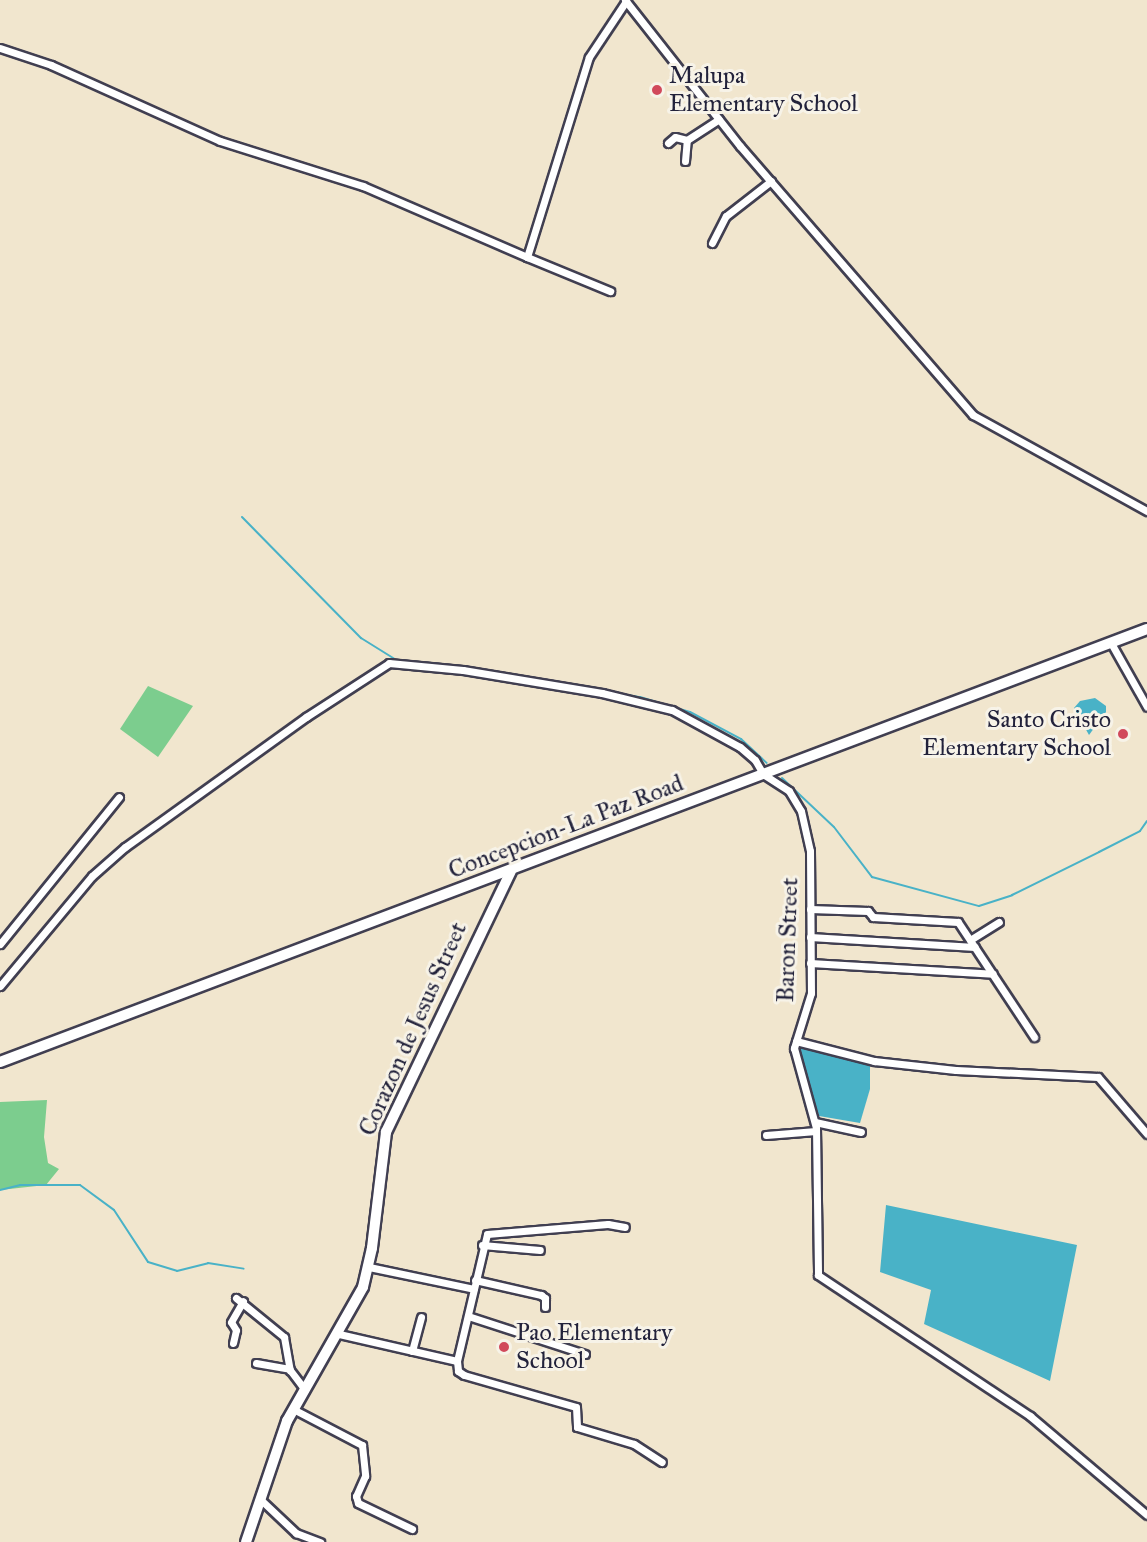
<!DOCTYPE html>
<html>
<head>
<meta charset="utf-8">
<style>
	body { margin:0 }
	#map { position:relative; width:1147px; height:1542px; overflow:hidden; background:#f1e6ce; font-family:"IM FELL Great Primer",serif }
	div>[style] { position:absolute }
	[style*='--x'] { left:calc(var(--x)*1px); top:calc(var(--y)*1px); width:calc(var(--w)*1px); rotate:calc(var(--a)*1deg) }
	.green>* { inset:0; background:#7ccd8e }
	.water>* { inset:0; background:#49b2c7 }
	.stream>* { height:2px; margin:-1px; padding:0 1px; transform-origin:1px; border-radius:1px; background:#49b2c7 }
	.roads { filter:drop-shadow(2px 0 #413f51) drop-shadow(-2px 0 #413f51) drop-shadow(0 2px #413f51) drop-shadow(0 -2px #413f51) }
	.street>* { height:7px; margin:-3.5px; padding:0 3.5px; transform-origin:3.5px; border-radius:3.5px; background:#fff }
	.secondary>* { height:10px; margin:-5px; padding:0 5px; transform-origin:5px; border-radius:5px; background:#fff }
	.dots>* { width:16px; height:16px; translate:-50% -50%; box-sizing:border-box; border:3px solid #f7f3e8; border-radius:50% }
	span { translate:-50% -50%; white-space:nowrap; text-align:center; line-height:1.15; -webkit-text-stroke:6px #f7f3e8; paint-order:stroke }
	.poi-label { font-size:24px; color:#22223b }
	.left { translate:0 -50%; text-align:left }
	.right { translate:-100% -50%; text-align:right }
	.street-label { font-size:24px; color:#22223b }
</style>
</head>
<body>
<div id="map">
	<div class="green">
		<i style="clip-path:polygon(148px 686px,193px 706px,158px 757px,120px 729px)"></i>
		<i style="clip-path:polygon(47px 1100px,44px 1137px,48px 1163px,59px 1169px,46px 1185px,0 1190px,0 1102px)"></i>
	</div>
	<div class="water">
		<i style="clip-path:polygon(1095px 698px,1106px 706px,1106px 712px,1089px 735px,1074px 708px,1080px 701px)"></i>
		<i style="clip-path:polygon(798px 1046px,870px 1062px,870px 1089px,860px 1123px,819px 1116px)"></i>
		<i style="clip-path:polygon(886px 1205px,1077px 1245px,1050px 1381px,924px 1324px,931px 1290px,880px 1272px)"></i>
	</div>
	<div class="stream">
		<i style="--x:242;--y:517;--w:170;--a:45.5"></i>
		<i style="--x:361;--y:638;--w:44;--a:31.9"></i>
		<i style="--x:525;--y:677;--w:117;--a:9.9"></i>
		<i style="--x:640;--y:697;--w:52;--a:16.7"></i>
		<i style="--x:690;--y:712;--w:58;--a:27.9"></i>
		<i style="--x:741;--y:739;--w:35;--a:43"></i>
		<i style="--x:782;--y:778;--w:71;--a:43.3"></i>
		<i style="--x:834;--y:827;--w:63;--a:52.8"></i>
		<i style="--x:872;--y:877;--w:111;--a:15.2"></i>
		<i style="--x:979;--y:906;--w:35;--a:-18"></i>
		<i style="--x:1012;--y:895;--w:97;--a:-26.3"></i>
		<i style="--x:1099;--y:852;--w:46;--a:-27.1"></i>
		<i style="--x:1140;--y:831;--w:12;--a:-55"></i>
		<i style="--x:0;--y:1190;--w:21;--a:-14"></i>
		<i style="--x:20;--y:1185;--w:60;--a:0"></i>
		<i style="--x:80;--y:1185;--w:42;--a:36.3"></i>
		<i style="--x:114;--y:1210;--w:62;--a:56.8"></i>
		<i style="--x:148;--y:1262;--w:30;--a:17"></i>
		<i style="--x:177;--y:1271;--w:32;--a:-14"></i>
		<i style="--x:208;--y:1263;--w:36;--a:9"></i>
		<i style="--x:935;--y:1349;--w:24;--a:33"></i>
	</div>
	<div class="roads">
		<div class="street">
			<i style="--x:625;--y:0;--w:186;--a:51.8"></i>
			<i style="--x:740;--y:146;--w:356;--a:49.1"></i>
			<i style="--x:973;--y:415;--w:199;--a:28.9"></i>
			<i style="--x:0;--y:48;--w:54;--a:18.4"></i>
			<i style="--x:51;--y:65;--w:185;--a:24.2"></i>
			<i style="--x:220;--y:141;--w:150;--a:17.5"></i>
			<i style="--x:363;--y:186;--w:179;--a:23.4"></i>
			<i style="--x:527;--y:257;--w:209;--a:-72.8"></i>
			<i style="--x:589;--y:57;--w:67;--a:-56.5"></i>
			<i style="--x:668;--y:143;--w:9;--a:-41"></i>
			<i style="--x:675;--y:137;--w:12;--a:14"></i>
			<i style="--x:687;--y:140;--w:38;--a:-33"></i>
			<i style="--x:685;--y:161;--w:21;--a:-85"></i>
			<i style="--x:712;--y:243;--w:30;--a:-63"></i>
			<i style="--x:726;--y:216;--w:57;--a:-37.9"></i>
			<i style="--x:527;--y:257;--w:90;--a:22.3"></i>
			<i style="--x:1111;--y:643;--w:73;--a:60.6"></i>
			<i style="--x:810;--y:909;--w:58;--a:2"></i>
			<i style="--x:868;--y:911;--w:8;--a:50"></i>
			<i style="--x:873;--y:917;--w:85;--a:3.4"></i>
			<i style="--x:958;--y:922;--w:138;--a:56.5"></i>
			<i style="--x:810;--y:937;--w:165;--a:3.5"></i>
			<i style="--x:970;--y:940;--w:34;--a:-32"></i>
			<i style="--x:0;--y:944;--w:189;--a:-51"></i>
			<i style="--x:810;--y:963;--w:183;--a:3.4"></i>
			<i style="--x:0;--y:986;--w:143;--a:-50.1"></i>
			<i style="--x:92;--y:876;--w:44;--a:-41.3"></i>
			<i style="--x:125;--y:847;--w:223;--a:-35.7"></i>
			<i style="--x:306;--y:717;--w:99;--a:-33"></i>
			<i style="--x:389;--y:663;--w:74;--a:5.4"></i>
			<i style="--x:463;--y:670;--w:141;--a:9.4"></i>
			<i style="--x:602;--y:693;--w:72;--a:13.7"></i>
			<i style="--x:672;--y:710;--w:77;--a:28.6"></i>
			<i style="--x:740;--y:747;--w:20;--a:41"></i>
			<i style="--x:755;--y:760;--w:16;--a:60"></i>
			<i style="--x:763;--y:774;--w:31;--a:33"></i>
			<i style="--x:789;--y:791;--w:23;--a:59"></i>
			<i style="--x:801;--y:811;--w:41;--a:77.3"></i>
			<i style="--x:810;--y:851;--w:142;--a:89.6"></i>
			<i style="--x:811;--y:993;--w:58;--a:107.2"></i>
			<i style="--x:794;--y:1048;--w:83;--a:74.6"></i>
			<i style="--x:816;--y:1128;--w:147;--a:89.2"></i>
			<i style="--x:818;--y:1275;--w:255;--a:33.6"></i>
			<i style="--x:1030;--y:1416;--w:153;--a:40.2"></i>
			<i style="--x:796;--y:1041;--w:81;--a:14.4"></i>
			<i style="--x:874;--y:1061;--w:82;--a:6.3"></i>
			<i style="--x:956;--y:1070;--w:142;--a:2.8"></i>
			<i style="--x:1098;--y:1077;--w:75;--a:49.3"></i>
			<i style="--x:815;--y:1122;--w:47;--a:12.3"></i>
			<i style="--x:766;--y:1135;--w:50;--a:-4.6"></i>
			<i style="--x:482;--y:1245;--w:58;--a:4.9"></i>
			<i style="--x:369;--y:1267;--w:107;--a:11.8"></i>
			<i style="--x:475;--y:1280;--w:68;--a:12.8"></i>
			<i style="--x:541;--y:1295;--w:5;--a:37"></i>
			<i style="--x:545;--y:1298;--w:9;--a:90"></i>
			<i style="--x:236;--y:1298;--w:62;--a:39.1"></i>
			<i style="--x:284;--y:1337;--w:34;--a:80"></i>
			<i style="--x:290;--y:1370;--w:25;--a:53"></i>
			<i style="--x:468;--y:1316;--w:123;--a:18"></i>
			<i style="--x:339;--y:1334;--w:121;--a:12.9"></i>
			<i style="--x:457;--y:1361;--w:10;--a:84"></i>
			<i style="--x:458;--y:1371;--w:7;--a:34"></i>
			<i style="--x:464;--y:1375;--w:116;--a:15.9"></i>
			<i style="--x:576;--y:1407;--w:20;--a:87"></i>
			<i style="--x:577;--y:1427;--w:59;--a:16.6"></i>
			<i style="--x:634;--y:1444;--w:33;--a:33"></i>
			<i style="--x:233;--y:1343;--w:13;--a:-77"></i>
			<i style="--x:236;--y:1330;--w:9;--a:-122"></i>
			<i style="--x:231;--y:1322;--w:24;--a:-60"></i>
			<i style="--x:412;--y:1351;--w:35;--a:-75"></i>
			<i style="--x:457;--y:1361;--w:130;--a:-76.7"></i>
			<i style="--x:487;--y:1234;--w:121;--a:-4.7"></i>
			<i style="--x:608;--y:1224;--w:17;--a:10"></i>
			<i style="--x:256;--y:1363;--w:34;--a:10"></i>
			<i style="--x:293;--y:1409;--w:78;--a:27.6"></i>
			<i style="--x:362;--y:1445;--w:31;--a:84"></i>
			<i style="--x:365;--y:1476;--w:22;--a:114"></i>
			<i style="--x:356;--y:1496;--w:7;--a:74"></i>
			<i style="--x:358;--y:1503;--w:60;--a:25.7"></i>
			<i style="--x:260;--y:1499;--w:50;--a:43.4"></i>
			<i style="--x:296;--y:1533;--w:26;--a:21"></i>
		</div>
		<div class="secondary">
			<i style="--x:0;--y:1062;--w:1226;--a:-20.68"></i>
			<i style="--x:246;--y:1542;--w:128;--a:-71.3"></i>
			<i style="--x:287;--y:1421;--w:154;--a:-60.4"></i>
			<i style="--x:363;--y:1287;--w:40;--a:-77"></i>
			<i style="--x:372;--y:1248;--w:117;--a:-83.1"></i>
			<i style="--x:386;--y:1132;--w:289;--a:-64.4"></i>
		</div>
	</div>
	<div class="dots">
		<i style="left:657px;top:90px;background:#d1495b"></i>
		<i style="left:1123px;top:734px;background:#d1495b"></i>
		<i style="left:504px;top:1347px;background:#d1495b"></i>
	</div>
	<div class="poi-label">
		<span class="left" style="left:669px;top:90px">Malupa<br>Elementary School</span>
		<span class="right" style="left:1111px;top:734px">Santo Cristo<br>Elementary School</span>
		<span class="left" style="left:516px;top:1347px">Pao Elementary<br>School</span>
	</div>
	<div class="street-label">
		<span style="left:566px;top:827px;rotate:-21deg">Concepcion-La Paz Road</span>
		<span style="left:788px;top:940px;rotate:-88deg">Baron Street</span>
		<span style="left:413px;top:1029px;rotate:-66deg">Corazon de Jesus Street</span>
	</div>
</div>
</body>
</html>
